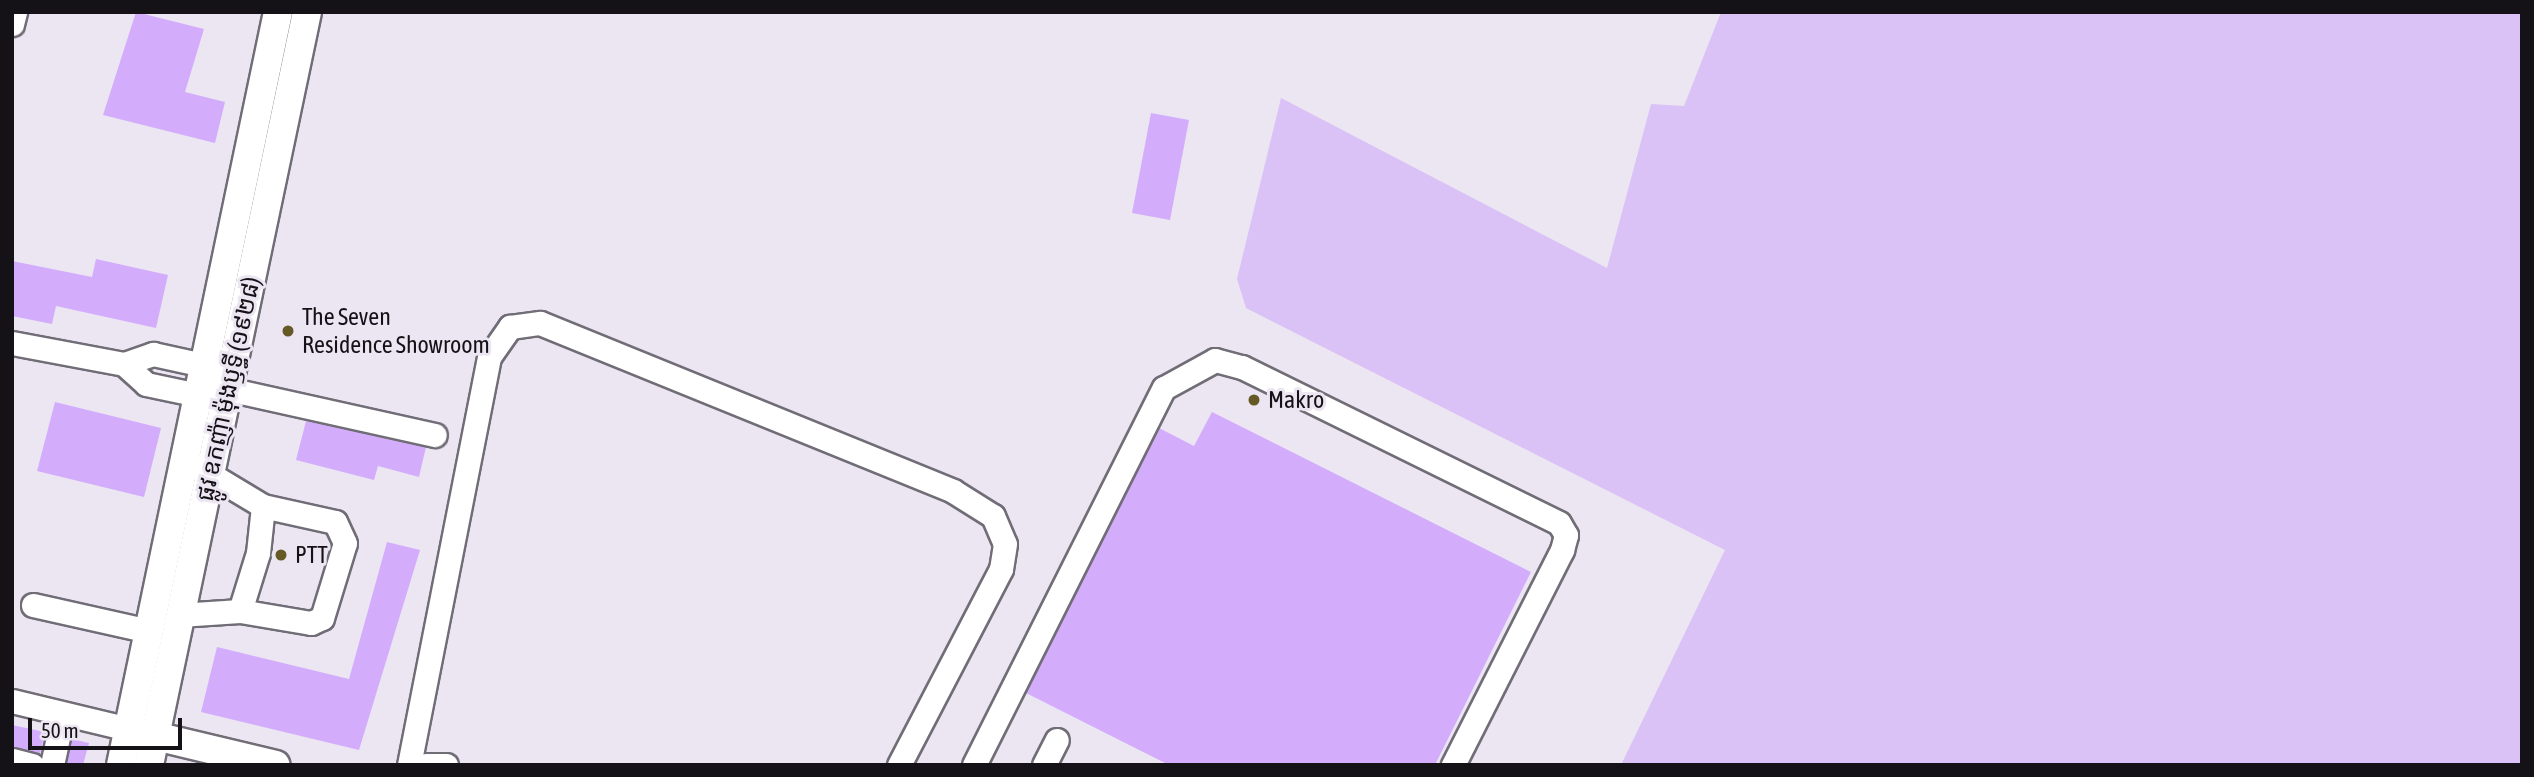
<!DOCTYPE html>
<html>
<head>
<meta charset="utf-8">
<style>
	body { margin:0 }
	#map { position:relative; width:2534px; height:777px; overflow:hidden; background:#ebe6f2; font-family:"Asap Condensed","Noto Sans Khmer",sans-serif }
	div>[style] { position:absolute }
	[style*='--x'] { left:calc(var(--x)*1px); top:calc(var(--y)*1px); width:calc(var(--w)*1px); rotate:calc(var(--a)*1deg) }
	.green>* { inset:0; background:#dac1f6 }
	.building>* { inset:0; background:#d3adfb }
	.roads { filter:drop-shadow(2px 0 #716d77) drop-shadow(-2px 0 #716d77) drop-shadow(0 2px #716d77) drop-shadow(0 -2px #716d77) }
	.minor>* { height:23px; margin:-11.5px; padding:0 11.5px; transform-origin:11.5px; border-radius:11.5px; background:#fff }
	.major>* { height:28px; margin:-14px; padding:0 14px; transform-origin:14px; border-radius:14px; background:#fff }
	.dots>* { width:19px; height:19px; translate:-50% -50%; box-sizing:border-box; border:4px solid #ebe6f2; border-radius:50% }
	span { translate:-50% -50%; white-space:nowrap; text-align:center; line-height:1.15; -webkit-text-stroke:6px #ebe6f2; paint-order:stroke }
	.poi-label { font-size:24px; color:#141216 }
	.left { translate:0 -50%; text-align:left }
	.street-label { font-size:24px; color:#141216 }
	.frame { position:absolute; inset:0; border:14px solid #141216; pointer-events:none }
	.scale { position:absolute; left:28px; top:718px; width:154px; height:32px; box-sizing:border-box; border:4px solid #141216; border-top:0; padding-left:9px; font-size:21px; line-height:24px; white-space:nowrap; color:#141216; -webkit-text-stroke:5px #ebe6f2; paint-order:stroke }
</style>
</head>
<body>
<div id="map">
	<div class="green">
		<i style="clip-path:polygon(1721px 12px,2522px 12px,2522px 765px,1621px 765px,1725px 550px,1246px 308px,1237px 279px,1281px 98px,1607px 268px,1651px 104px,1684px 106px)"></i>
	</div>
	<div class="building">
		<i style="clip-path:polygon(136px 12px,204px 29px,185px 92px,225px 102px,215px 143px,103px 115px)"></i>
		<i style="clip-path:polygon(1151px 113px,1189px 120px,1170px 220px,1132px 213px)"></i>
		<i style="clip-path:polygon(96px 259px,168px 275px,156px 328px,56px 306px,52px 324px,12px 316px,12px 261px,92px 277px)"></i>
		<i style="clip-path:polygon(55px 402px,161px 428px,144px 497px,37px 471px)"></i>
		<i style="clip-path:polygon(1212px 412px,1531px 572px,1435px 765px,1169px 765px,1026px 693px,1159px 428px,1194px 446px)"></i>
		<i style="clip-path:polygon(306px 421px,426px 447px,419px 477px,378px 466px,374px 480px,296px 460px)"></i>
		<i style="clip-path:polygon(387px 542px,420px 550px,359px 750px,201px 712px,217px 647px,349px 679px)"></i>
		<i style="clip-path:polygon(12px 725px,45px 732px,40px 754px,12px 746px)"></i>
		<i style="clip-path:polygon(72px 739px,89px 743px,83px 765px,66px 765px)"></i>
	</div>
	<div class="roads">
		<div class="minor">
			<i style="--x:12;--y:24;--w:12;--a:-76"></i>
			<i style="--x:12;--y:343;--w:114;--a:10.6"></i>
			<i style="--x:124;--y:364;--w:31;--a:-19"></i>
			<i style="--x:153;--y:354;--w:70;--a:12.4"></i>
			<i style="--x:124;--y:364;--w:30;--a:42"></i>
			<i style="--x:146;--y:384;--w:68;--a:11.8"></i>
			<i style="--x:214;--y:386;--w:226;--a:12.5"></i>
			<i style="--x:33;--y:605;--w:119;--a:12.6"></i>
			<i style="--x:240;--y:611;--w:72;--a:9.6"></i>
			<i style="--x:311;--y:623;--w:12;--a:-24"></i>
			<i style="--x:322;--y:618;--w:78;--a:-73"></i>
			<i style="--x:345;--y:543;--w:23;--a:-115"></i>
			<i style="--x:335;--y:522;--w:74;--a:-167.5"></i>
			<i style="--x:179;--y:615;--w:61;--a:-3.8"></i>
			<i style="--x:240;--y:611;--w:61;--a:-72.8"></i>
			<i style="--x:258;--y:553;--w:47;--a:-83.9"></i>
			<i style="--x:263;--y:506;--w:76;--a:-149"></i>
			<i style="--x:12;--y:701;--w:137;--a:13.5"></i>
			<i style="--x:12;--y:760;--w:21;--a:14"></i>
			<i style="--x:52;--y:765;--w:52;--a:-77.8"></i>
			<i style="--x:409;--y:765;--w:416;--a:-78.9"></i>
			<i style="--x:489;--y:357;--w:37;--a:-55"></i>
			<i style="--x:510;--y:327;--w:30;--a:-8"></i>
			<i style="--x:540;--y:323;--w:446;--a:22.1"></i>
			<i style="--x:953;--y:491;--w:47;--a:32"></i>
			<i style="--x:993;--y:516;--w:30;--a:67"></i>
			<i style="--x:1005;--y:544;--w:25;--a:99"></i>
			<i style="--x:1001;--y:569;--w:221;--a:117.5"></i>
			<i style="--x:426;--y:765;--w:20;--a:0"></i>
			<i style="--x:974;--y:765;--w:422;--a:-63.3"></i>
			<i style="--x:1164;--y:388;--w:58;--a:-28.8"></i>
			<i style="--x:1215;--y:360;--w:28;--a:15"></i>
			<i style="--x:1242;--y:367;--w:353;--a:26.2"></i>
			<i style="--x:1559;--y:523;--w:14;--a:60"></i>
			<i style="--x:1566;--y:535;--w:16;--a:105"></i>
			<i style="--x:1562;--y:550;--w:241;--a:116.9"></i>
			<i style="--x:1044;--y:765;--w:28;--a:-63"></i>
		</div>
		<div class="major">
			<i style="--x:155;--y:736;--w:124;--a:13.5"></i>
			<i style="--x:121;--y:765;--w:769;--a:-78.22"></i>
			<i style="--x:149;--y:765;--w:769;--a:-78.15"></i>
		</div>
	</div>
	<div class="dots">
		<i style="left:288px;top:331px;background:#655a26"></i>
		<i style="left:1254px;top:400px;background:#655a26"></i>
		<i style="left:281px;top:555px;background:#655a26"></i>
	</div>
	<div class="poi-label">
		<span class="left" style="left:302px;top:331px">The Seven<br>Residence Showroom</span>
		<span class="left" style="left:1268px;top:400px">Makro</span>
		<span class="left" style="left:295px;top:555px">PTT</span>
	</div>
	<div class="street-label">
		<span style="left:228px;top:389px;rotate:-78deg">ផ្លូវ ឧកញ៉ា ម៉ុងឫទ្ធី (១៩២៨)</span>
	</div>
	<div class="frame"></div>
	<div class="scale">50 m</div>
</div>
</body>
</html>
